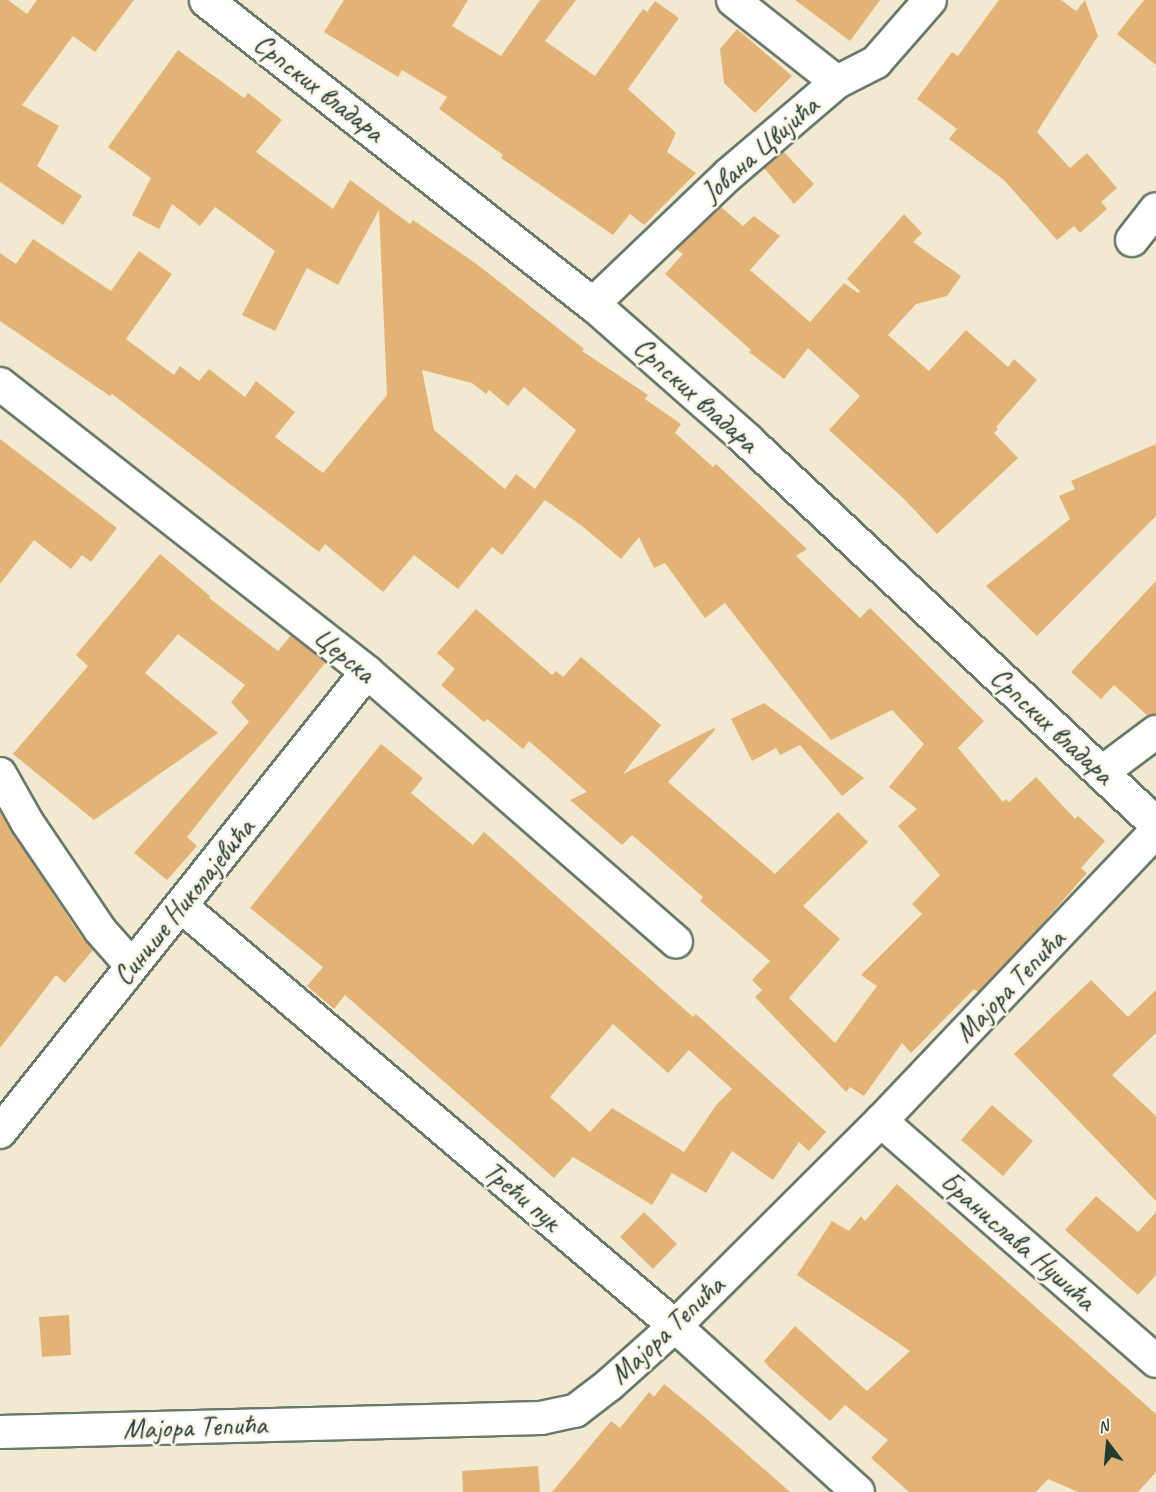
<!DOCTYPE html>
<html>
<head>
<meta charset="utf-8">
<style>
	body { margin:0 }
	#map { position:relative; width:1156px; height:1492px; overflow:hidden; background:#f2ead0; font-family:Caveat,sans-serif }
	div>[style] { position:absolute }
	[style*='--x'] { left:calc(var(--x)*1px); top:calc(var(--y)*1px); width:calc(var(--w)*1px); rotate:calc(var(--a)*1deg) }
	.building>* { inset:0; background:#e3b376 }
	.roads { filter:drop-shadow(2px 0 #697a6b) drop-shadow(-2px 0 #697a6b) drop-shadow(0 2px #697a6b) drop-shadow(0 -2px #697a6b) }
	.minor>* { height:32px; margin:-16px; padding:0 16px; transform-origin:16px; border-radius:16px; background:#fff }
	.secondary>* { height:33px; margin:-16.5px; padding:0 16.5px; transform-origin:16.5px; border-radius:16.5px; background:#fff }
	span { translate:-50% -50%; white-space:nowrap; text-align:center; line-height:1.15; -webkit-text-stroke:5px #fcf5e5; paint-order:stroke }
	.street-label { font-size:28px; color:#1f3d34 }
	.north { position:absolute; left:1078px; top:1414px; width:60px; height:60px; -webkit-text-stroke:4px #fcf5e5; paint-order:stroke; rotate:344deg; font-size:16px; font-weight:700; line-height:24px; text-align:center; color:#1f3d34 }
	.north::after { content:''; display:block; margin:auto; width:21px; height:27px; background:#1f3d34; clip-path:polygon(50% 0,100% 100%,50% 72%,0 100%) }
</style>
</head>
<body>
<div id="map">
	<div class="building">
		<i style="clip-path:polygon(0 0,8px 0,27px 14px,37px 0,134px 0,95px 52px,73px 36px,22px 105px,59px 126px,37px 166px,82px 196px,63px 225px,0 182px)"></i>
		<i style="clip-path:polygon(344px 0,468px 0,452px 26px,501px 56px,540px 0,576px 0,545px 41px,595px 76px,643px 9px,647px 12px,655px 1px,679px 18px,628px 89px,676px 133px,667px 152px,696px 173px,644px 225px,630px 214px,613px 235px,501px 158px,503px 155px,439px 109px,447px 97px,402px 70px,398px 77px,324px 32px)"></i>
		<i style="clip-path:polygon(795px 0,880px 0,850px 41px)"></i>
		<i style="clip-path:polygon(999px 0,1061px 0,1076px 11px,1085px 0,1098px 36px,1037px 132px,1070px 168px,1087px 153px,1117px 188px,1101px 202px,1107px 209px,1080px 233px,1074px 226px,1057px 240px,1004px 180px,949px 139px,957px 129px,917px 99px,952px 52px,958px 56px)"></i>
		<i style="clip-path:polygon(1144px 0,1156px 0,1156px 65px,1117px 34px)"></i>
		<i style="clip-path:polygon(737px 29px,792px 76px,755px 113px,724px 83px,720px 49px)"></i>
		<i style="clip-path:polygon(evenodd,178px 50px,244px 98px,248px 93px,282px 120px,256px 152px,333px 209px,350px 180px,410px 224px,413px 220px,478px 265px,584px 349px,582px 351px,648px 395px,645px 399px,681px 424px,675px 433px,713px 467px,716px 464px,807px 549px,796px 556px,860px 618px,870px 608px,984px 721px,958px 748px,1003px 802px,1006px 799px,1009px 802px,1036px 777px,1075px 819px,1078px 816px,1105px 841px,1081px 868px,1087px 873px,1027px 941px,978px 992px,974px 989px,911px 1053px,902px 1043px,864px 1096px,850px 1087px,846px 1092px,755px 997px,762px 990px,752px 980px,770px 961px,700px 901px,703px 897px,632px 835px,622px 845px,570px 800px,587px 792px,529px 741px,523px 749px,487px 719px,484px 722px,441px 685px,455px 669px,437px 653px,476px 609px,552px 675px,556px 671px,563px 677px,581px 657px,661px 725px,623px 774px,714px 728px,715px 730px,668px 782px,775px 874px,838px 812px,868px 842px,803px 906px,840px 939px,789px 998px,835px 1043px,877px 986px,861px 975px,922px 914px,912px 904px,940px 875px,898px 826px,917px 809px,889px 787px,924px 744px,892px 710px,831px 740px,725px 603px,705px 618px,665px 563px,654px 568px,639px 537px,621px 559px,582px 526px,545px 500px,502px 555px,492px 547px,458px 589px,414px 555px,383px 592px,325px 544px,319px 552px,112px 394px,110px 396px,0 321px,0 253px,16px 264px,33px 239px,111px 291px,139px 251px,172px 274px,126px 339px,174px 375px,180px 366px,199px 381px,209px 369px,245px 397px,256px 381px,295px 412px,275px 437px,323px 473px,387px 395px,379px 210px,338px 285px,307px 268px,275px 331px,242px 315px,275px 251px,215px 207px,200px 226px,172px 204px,159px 229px,132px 215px,151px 178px,108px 147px,178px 50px,422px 370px,472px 383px,486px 394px,489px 390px,508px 406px,524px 387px,576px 430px,535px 489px,516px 474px,505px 489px,434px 430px,422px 370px)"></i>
		<i style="clip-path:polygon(783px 151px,814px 184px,794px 204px,764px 168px)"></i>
		<i style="clip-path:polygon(721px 207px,743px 226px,754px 216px,780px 236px,750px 270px,810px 322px,844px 283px,858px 293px,860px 291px,847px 279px,904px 214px,922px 233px,913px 242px,961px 276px,947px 296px,916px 304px,888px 335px,929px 371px,966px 330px,1008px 367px,1014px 359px,1037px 380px,996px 427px,998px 429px,994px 433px,1018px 458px,937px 534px,904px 499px,829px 430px,860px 396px,808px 348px,784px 379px,749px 352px,751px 350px,665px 274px,683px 254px,676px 249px)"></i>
		<i style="clip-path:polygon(0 439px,117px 528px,91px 562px,82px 555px,71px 569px,34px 540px,0 584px)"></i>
		<i style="clip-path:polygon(1156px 444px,1156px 516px,1037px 636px,986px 586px,1070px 519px,1059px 496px,1075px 489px,1071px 481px)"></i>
		<i style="clip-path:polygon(160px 554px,210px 596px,209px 598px,278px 651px,291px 635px,325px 663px,187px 837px,197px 846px,167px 880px,134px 853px,249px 722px,231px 702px,245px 685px,178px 634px,145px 673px,218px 733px,94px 820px,13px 754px,88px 666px,76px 655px)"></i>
		<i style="clip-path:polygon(1156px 581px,1156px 714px,1148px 716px,1114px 685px,1101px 699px,1071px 672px)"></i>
		<i style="clip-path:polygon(764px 703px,802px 731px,864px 778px,842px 796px,800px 745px,780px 755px,776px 748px,752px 761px,731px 719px)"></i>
		<i style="clip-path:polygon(evenodd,381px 744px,423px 778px,411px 793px,473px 845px,484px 832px,693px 1017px,696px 1014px,822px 1128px,826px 1132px,809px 1151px,799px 1142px,773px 1180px,732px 1151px,706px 1193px,672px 1173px,652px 1205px,573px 1157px,554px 1178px,345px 995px,334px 1009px,307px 986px,323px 967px,250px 908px,381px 744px,613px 1024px,668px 1073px,689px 1050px,732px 1089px,717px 1104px,684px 1152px,612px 1108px,590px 1132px,550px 1097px,613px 1024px)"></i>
		<i style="clip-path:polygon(0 813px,78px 932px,93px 950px,65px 983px,56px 975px,0 1048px)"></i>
		<i style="clip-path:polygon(1091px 980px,1128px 1017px,1156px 990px,1156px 1033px,1112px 1075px,1156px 1116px,1156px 1201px,1014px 1054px)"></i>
		<i style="clip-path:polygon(992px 1105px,1033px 1141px,1003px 1176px,961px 1140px)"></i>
		<i style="clip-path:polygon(897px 1184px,1156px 1414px,1156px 1472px,1138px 1492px,1078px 1492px,1048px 1479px,1036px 1492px,909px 1492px,871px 1458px,888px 1440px,845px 1405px,830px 1421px,768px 1366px,764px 1361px,795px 1326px,867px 1391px,910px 1351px,797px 1275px,832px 1221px,849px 1231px,861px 1216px,865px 1221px)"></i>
		<i style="clip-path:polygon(1096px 1196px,1138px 1232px,1156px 1212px,1156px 1275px,1138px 1295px,1065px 1230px)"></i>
		<i style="clip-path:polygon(644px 1212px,677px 1244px,653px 1269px,620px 1237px)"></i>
		<i style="clip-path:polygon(69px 1315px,71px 1355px,42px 1357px,39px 1317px)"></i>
		<i style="clip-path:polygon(664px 1384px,707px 1419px,790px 1492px,552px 1492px,611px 1421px,620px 1428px,649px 1392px,654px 1397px)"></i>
		<i style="clip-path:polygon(538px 1466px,540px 1492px,463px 1492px,462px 1471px)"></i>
	</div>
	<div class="roads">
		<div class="minor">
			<i style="--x:733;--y:0;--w:132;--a:38.3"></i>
			<i style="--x:1132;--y:240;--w:39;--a:-52"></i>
			<i style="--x:593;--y:304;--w:187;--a:-43.7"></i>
			<i style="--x:728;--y:175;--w:143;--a:-40.5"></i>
			<i style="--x:837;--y:82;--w:44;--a:-27.1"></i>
			<i style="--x:876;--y:62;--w:82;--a:-48.9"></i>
			<i style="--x:0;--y:384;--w:467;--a:38.1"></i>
			<i style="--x:367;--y:672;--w:410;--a:41.1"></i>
			<i style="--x:1101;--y:773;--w:69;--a:-36.7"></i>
			<i style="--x:0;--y:774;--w:55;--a:60.6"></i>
			<i style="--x:27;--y:822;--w:130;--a:55.9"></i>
			<i style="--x:100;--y:930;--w:48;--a:48.4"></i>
			<i style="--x:181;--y:906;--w:648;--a:40.37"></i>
			<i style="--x:675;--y:1326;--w:247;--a:42.2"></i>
			<i style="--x:881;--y:1121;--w:365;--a:41.1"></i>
			<i style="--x:0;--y:1132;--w:588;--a:-51.42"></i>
			<i style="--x:0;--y:1432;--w:541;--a:-1.48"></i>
			<i style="--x:541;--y:1418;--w:35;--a:-12"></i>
			<i style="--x:575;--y:1411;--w:43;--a:-37.4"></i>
			<i style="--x:609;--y:1385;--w:89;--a:-41.8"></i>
			<i style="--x:675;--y:1326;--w:291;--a:-44.9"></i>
			<i style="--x:881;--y:1121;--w:400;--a:-46.5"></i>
		</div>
		<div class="secondary">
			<i style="--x:206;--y:0;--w:492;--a:38.2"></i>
			<i style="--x:593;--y:304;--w:205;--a:41.4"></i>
			<i style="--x:747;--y:440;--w:561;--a:43.19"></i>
		</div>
	</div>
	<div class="street-label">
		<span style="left:319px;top:88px;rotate:38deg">Српских владара</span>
		<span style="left:760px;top:149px;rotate:-41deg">Јована Цвијића</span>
		<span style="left:696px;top:395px;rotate:42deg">Српских владара</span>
		<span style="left:344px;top:655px;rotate:39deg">Церска</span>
		<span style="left:1052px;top:726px;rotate:43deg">Српских владара</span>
		<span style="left:184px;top:902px;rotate:-51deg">Синише Николајевића</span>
		<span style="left:1010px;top:986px;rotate:-46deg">Мајора Тепића</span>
		<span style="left:522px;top:1196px;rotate:40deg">Трећи пук</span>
		<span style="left:1018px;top:1241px;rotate:41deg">Бранислава Нушића</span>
		<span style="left:667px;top:1330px;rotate:-43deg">Мајора Тепића</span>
		<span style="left:195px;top:1427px;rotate:-2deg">Мајора Тепића</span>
	</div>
	<div class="north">N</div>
</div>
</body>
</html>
